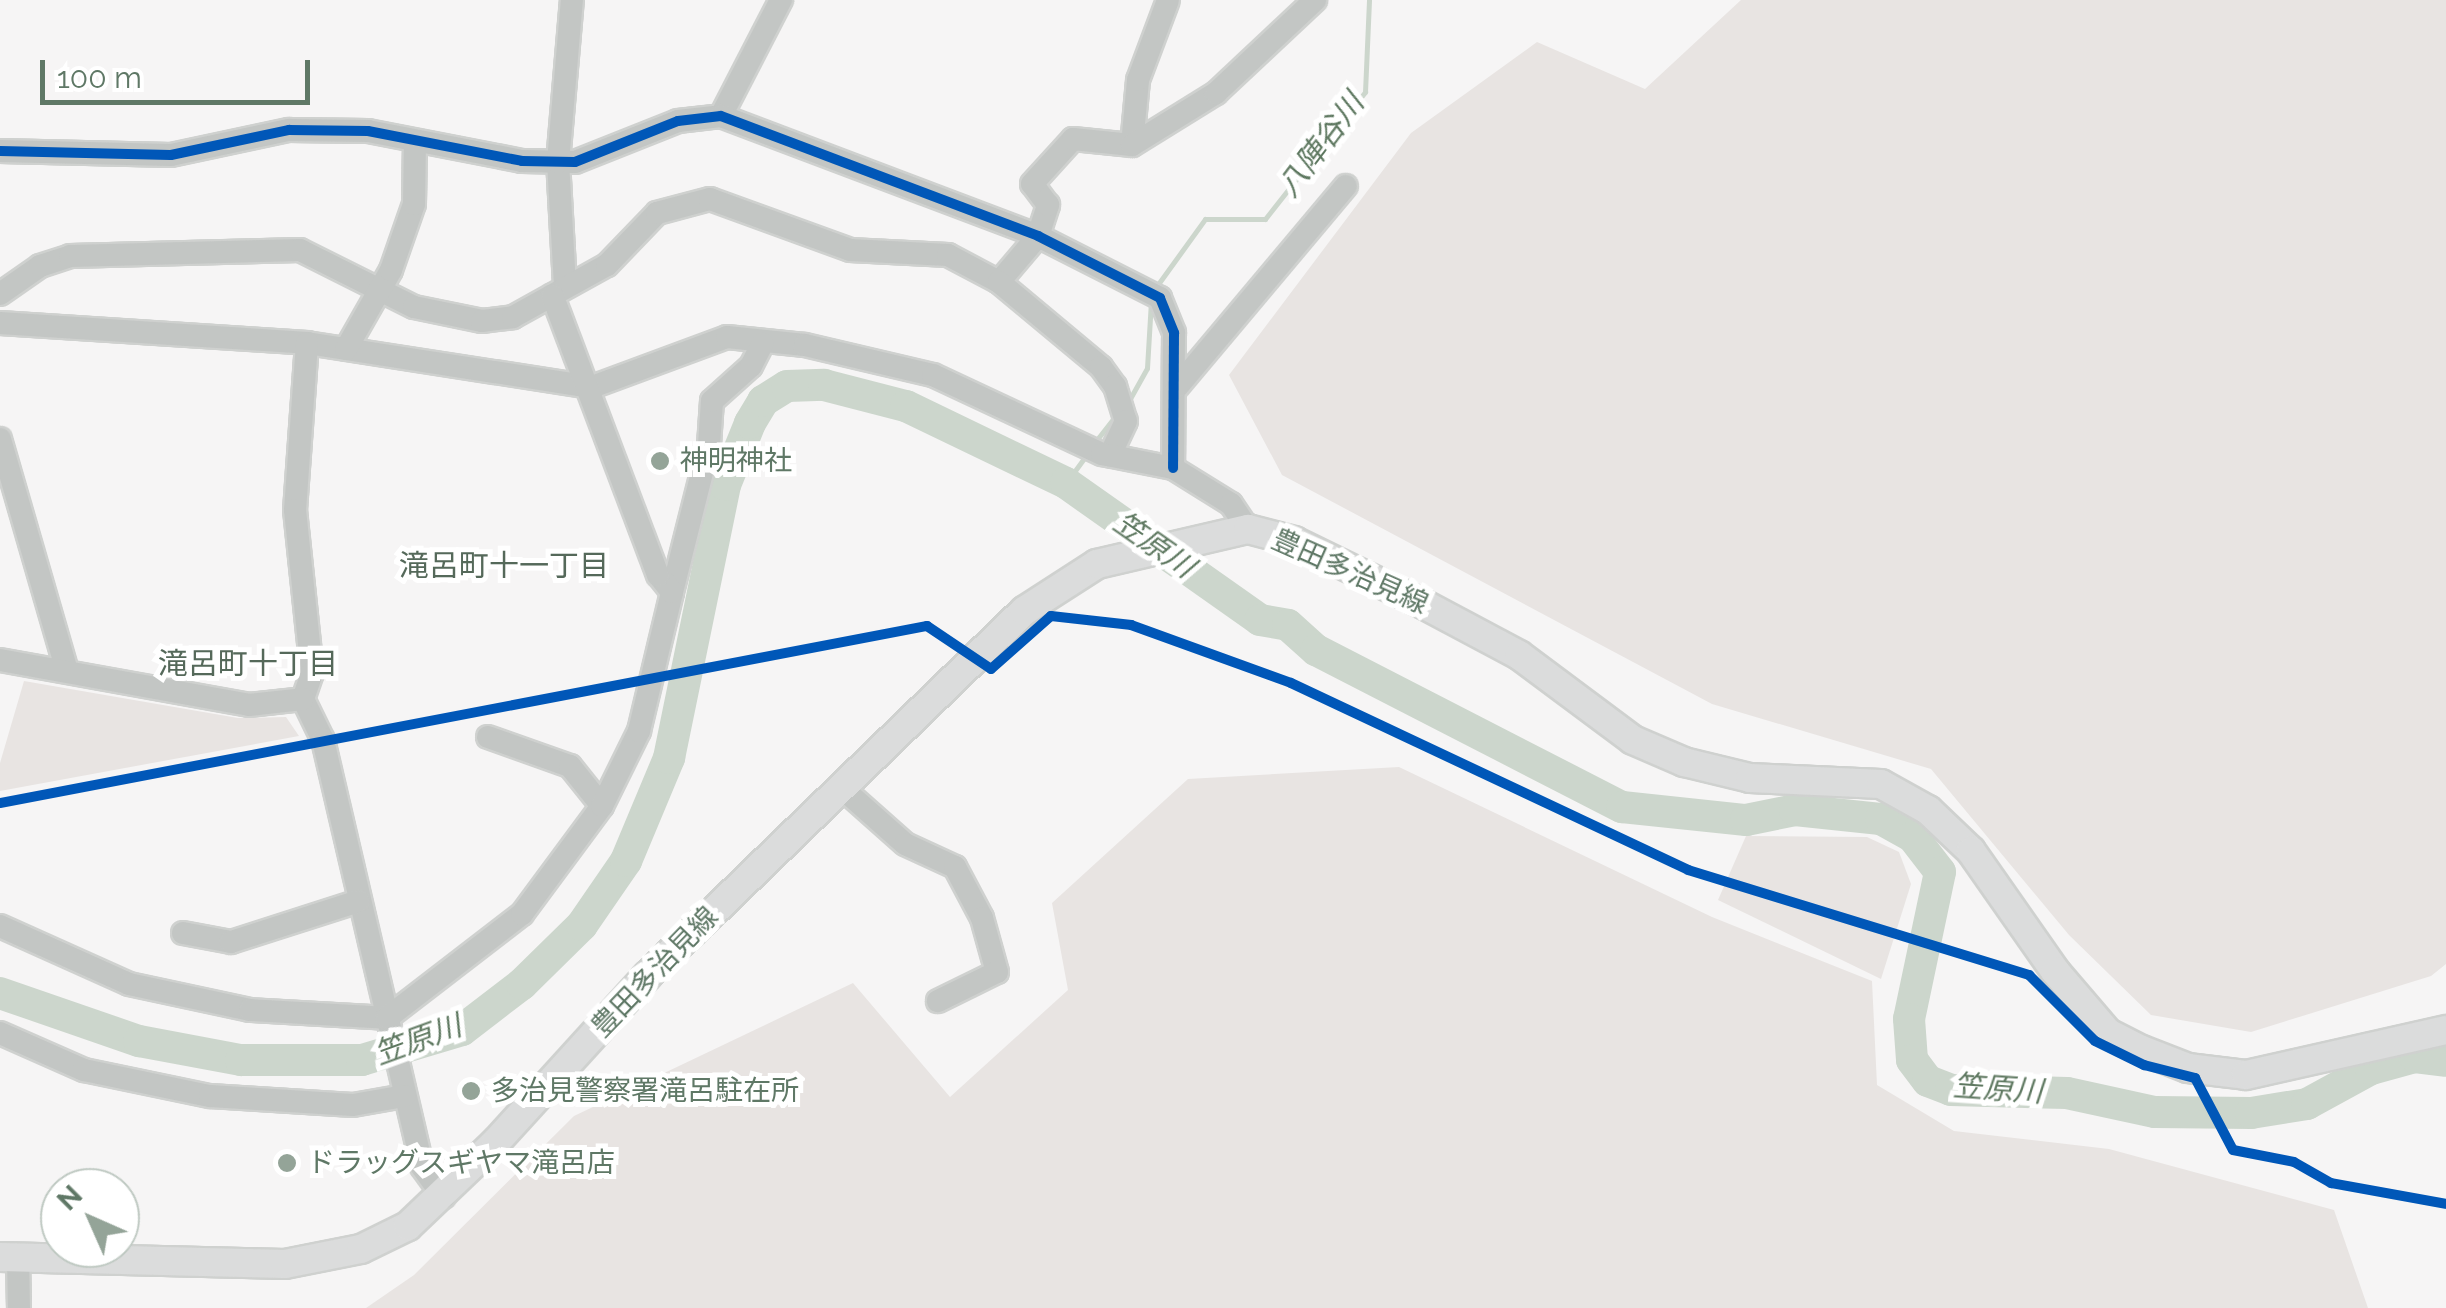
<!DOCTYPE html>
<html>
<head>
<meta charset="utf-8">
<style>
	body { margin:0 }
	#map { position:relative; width:2446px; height:1308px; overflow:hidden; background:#f6f5f5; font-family:Raleway,"Noto Sans JP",sans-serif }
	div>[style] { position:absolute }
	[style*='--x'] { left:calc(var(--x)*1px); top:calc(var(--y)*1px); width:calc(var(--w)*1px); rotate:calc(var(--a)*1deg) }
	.green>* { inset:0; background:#e8e4e2 }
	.stream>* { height:5px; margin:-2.5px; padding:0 2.5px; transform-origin:2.5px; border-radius:2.5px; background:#ccd6cc }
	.river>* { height:32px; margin:-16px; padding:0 16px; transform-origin:16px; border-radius:16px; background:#ccd6cc }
	.roads { filter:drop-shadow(2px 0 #cfd1cf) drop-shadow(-2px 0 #cfd1cf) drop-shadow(0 2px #cfd1cf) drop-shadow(0 -2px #cfd1cf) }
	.minor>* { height:22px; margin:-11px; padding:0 11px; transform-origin:11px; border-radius:11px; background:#c3c6c4 }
	.major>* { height:28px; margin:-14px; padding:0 14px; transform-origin:14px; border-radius:14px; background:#dbdcdc }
	.cycleway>* { height:10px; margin:-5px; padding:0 5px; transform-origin:5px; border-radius:5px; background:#0057b8 }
	.dots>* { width:28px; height:28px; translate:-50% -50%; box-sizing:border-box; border:5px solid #fff; border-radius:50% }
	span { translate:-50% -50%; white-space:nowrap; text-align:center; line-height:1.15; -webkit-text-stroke:10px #fff; paint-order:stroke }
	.poi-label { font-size:28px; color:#5f7866 }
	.left { translate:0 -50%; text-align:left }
	.street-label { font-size:28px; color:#5f7866 }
	.water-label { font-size:30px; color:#5e7860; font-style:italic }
	.neighbourhood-label { font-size:30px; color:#55695a }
	.north { position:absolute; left:40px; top:1168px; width:100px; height:100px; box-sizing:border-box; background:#fff; border:2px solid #bfc9c2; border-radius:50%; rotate:315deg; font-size:28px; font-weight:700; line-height:40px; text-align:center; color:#5f7866 }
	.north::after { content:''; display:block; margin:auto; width:35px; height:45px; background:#94a498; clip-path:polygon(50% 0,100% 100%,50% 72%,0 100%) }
	.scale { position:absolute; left:40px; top:60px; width:270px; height:45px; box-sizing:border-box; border:5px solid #5f7866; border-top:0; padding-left:12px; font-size:30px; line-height:35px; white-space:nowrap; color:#5f7866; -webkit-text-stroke:8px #fff; paint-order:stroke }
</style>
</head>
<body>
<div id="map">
	<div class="green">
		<i style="clip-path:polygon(1741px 0,2446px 0,2446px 964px,2431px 976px,2251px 1032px,2151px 1015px,2069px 935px,1931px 769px,1712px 704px,1282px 475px,1229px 375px,1411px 133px,1537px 42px,1645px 89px)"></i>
		<i style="clip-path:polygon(24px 681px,238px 718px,286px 717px,299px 736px,0 791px,0 763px)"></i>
		<i style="clip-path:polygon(1399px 767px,1712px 917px,1872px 981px,1877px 1085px,1954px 1131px,2109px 1149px,2334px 1210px,2368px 1308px,366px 1308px,414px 1275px,574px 1116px,853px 983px,950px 1097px,1068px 990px,1052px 903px,1188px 779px)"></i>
		<i style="clip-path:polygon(1746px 836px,1867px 837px,1899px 852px,1911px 884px,1881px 979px,1718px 900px)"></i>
	</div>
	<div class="stream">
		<i style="--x:1156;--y:287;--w:84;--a:-54.2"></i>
		<i style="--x:1205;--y:219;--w:60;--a:0"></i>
		<i style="--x:1265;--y:219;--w:162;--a:-51.8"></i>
		<i style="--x:1365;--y:92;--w:92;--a:-87.5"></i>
		<i style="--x:1127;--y:404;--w:41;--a:-60.9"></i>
		<i style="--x:1147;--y:368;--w:67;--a:-86.6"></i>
		<i style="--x:1095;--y:442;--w:34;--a:-52"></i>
		<i style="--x:1066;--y:483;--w:34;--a:-54"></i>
	</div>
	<div class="river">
		<i style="--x:0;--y:993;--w:147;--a:19.1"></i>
		<i style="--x:139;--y:1041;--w:104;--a:10.6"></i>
		<i style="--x:241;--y:1060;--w:121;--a:0"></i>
		<i style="--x:362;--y:1060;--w:104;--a:-16.7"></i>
		<i style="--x:462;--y:1030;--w:76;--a:-37.5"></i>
		<i style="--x:522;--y:984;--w:84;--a:-44.5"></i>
		<i style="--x:582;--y:925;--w:78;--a:-55.5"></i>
		<i style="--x:626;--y:861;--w:112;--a:-67.3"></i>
		<i style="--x:669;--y:758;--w:279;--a:-78.4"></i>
		<i style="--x:725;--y:485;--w:67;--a:-68"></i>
		<i style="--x:750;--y:423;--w:26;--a:-59"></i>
		<i style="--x:763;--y:401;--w:28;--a:-32"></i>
		<i style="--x:787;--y:386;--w:37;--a:-2"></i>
		<i style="--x:824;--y:385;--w:85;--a:14.4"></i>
		<i style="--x:906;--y:406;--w:178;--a:25.7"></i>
		<i style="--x:1066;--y:483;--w:237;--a:35.2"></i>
		<i style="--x:1260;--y:620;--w:28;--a:10"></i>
		<i style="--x:1288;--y:625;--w:38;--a:42"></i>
		<i style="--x:1316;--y:650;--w:344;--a:27.2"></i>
		<i style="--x:1622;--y:807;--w:125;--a:6"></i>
		<i style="--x:1746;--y:820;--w:50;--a:-11.5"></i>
		<i style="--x:1795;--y:810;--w:86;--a:6"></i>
		<i style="--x:1881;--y:819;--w:37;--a:29"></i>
		<i style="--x:1913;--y:837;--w:44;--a:52.4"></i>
		<i style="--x:1940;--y:872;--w:150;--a:101.9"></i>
		<i style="--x:1909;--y:1019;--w:41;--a:85.8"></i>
		<i style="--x:1912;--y:1060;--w:26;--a:53"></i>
		<i style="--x:1928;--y:1081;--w:25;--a:21"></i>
		<i style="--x:1951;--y:1090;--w:116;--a:1.5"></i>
		<i style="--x:2067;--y:1093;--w:90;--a:12.2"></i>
		<i style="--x:2155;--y:1112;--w:96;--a:0.6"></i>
		<i style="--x:2251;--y:1113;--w:57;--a:-9.1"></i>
		<i style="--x:2307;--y:1104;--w:73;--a:-28.7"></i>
		<i style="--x:2371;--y:1069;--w:46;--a:-15.3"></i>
		<i style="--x:2415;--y:1057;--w:31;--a:7"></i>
	</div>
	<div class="roads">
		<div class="minor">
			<i style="--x:721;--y:116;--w:131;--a:-62.7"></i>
			<i style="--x:1132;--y:145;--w:65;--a:-84.7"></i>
			<i style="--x:1138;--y:80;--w:85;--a:-69.4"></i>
			<i style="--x:0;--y:151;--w:171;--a:1.3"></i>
			<i style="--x:171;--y:155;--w:121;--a:-12"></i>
			<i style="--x:289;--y:130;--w:79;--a:0.7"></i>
			<i style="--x:368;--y:131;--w:157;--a:11"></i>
			<i style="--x:522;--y:161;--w:53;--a:1.1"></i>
			<i style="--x:575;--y:162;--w:111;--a:-21.7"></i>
			<i style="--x:678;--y:121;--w:43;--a:-6.6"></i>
			<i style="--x:721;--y:116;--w:339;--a:20.7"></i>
			<i style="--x:1038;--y:236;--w:137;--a:26.9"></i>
			<i style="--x:1160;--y:298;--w:38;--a:68"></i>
			<i style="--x:1174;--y:333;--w:135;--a:90.4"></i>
			<i style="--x:999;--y:282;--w:60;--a:-49.7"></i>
			<i style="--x:1038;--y:236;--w:33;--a:-72"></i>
			<i style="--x:1048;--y:205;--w:26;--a:-127"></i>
			<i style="--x:1032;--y:184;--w:61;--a:-47.7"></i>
			<i style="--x:1073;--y:139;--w:59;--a:5.8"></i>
			<i style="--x:1132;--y:145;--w:99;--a:-31.8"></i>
			<i style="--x:1216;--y:93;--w:136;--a:-43.2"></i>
			<i style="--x:565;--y:286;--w:124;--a:-93.2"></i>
			<i style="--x:558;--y:162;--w:163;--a:-85.1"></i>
			<i style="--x:0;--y:294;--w:49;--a:-35"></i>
			<i style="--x:40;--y:266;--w:32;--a:-18"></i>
			<i style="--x:70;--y:256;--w:230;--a:-1.5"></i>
			<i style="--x:300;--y:250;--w:127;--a:26.6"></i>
			<i style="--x:414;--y:307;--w:69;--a:11.6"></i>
			<i style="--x:482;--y:321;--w:31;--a:-7"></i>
			<i style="--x:513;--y:317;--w:107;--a:-29"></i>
			<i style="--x:607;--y:265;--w:72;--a:-46.1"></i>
			<i style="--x:657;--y:213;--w:55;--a:-14.8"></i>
			<i style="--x:710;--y:199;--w:149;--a:20"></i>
			<i style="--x:850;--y:250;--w:98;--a:2.9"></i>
			<i style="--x:948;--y:255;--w:58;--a:27.9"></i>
			<i style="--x:999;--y:282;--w:133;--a:39.8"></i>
			<i style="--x:1101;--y:367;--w:24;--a:54"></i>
			<i style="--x:1115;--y:386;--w:37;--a:73"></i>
			<i style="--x:1126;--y:421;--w:38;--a:115"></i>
			<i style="--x:0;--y:323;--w:308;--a:3.7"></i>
			<i style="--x:307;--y:343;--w:288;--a:8.8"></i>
			<i style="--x:592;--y:387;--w:144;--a:-20.3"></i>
			<i style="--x:727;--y:337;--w:78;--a:5.9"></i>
			<i style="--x:805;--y:345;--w:131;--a:13.2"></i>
			<i style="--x:933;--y:375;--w:187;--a:25.1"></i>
			<i style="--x:1102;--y:454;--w:72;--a:11.2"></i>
			<i style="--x:1173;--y:468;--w:68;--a:31.8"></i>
			<i style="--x:1231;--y:504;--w:30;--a:56"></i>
			<i style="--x:307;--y:343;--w:167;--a:94.1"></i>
			<i style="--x:295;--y:510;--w:164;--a:84"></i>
			<i style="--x:312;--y:673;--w:28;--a:109"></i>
			<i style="--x:303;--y:699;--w:46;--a:64"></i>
			<i style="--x:323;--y:740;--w:438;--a:76.9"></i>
			<i style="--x:422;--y:1167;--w:37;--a:54"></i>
			<i style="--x:346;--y:349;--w:91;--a:-60.3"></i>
			<i style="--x:391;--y:270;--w:70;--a:-70.8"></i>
			<i style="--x:414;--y:204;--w:62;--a:-89.1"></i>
			<i style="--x:1178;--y:386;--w:261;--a:-50"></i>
			<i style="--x:0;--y:439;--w:241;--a:73.9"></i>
			<i style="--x:672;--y:592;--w:152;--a:-75.9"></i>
			<i style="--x:709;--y:445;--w:44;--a:-86.1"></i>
			<i style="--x:712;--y:401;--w:52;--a:-41.9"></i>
			<i style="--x:751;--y:366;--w:25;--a:-63"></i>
			<i style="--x:0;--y:660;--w:253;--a:10.2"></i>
			<i style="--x:249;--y:705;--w:54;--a:-6.3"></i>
			<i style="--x:488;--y:737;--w:87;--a:19.5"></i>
			<i style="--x:570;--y:766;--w:51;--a:51.3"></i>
			<i style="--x:842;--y:788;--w:84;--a:41.6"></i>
			<i style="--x:905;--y:844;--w:55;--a:24.7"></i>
			<i style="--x:955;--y:867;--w:58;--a:62.1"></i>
			<i style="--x:982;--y:918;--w:56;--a:74.5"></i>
			<i style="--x:997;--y:972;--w:66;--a:153.8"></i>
			<i style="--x:0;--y:926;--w:141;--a:24.2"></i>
			<i style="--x:129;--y:984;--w:124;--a:12.1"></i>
			<i style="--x:250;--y:1010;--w:137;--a:3.3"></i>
			<i style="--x:387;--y:1018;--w:170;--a:-37.6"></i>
			<i style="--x:522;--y:914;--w:134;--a:-53.5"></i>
			<i style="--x:602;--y:806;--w:84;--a:-63.7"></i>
			<i style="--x:639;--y:731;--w:143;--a:-76.6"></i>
			<i style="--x:672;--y:592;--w:22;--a:-129"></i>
			<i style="--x:658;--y:575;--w:299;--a:-110.7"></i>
			<i style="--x:183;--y:933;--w:49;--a:10.6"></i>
			<i style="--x:231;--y:942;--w:134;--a:-17.8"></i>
			<i style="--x:0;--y:1033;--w:92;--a:23.8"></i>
			<i style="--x:84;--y:1070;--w:129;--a:11.7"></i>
			<i style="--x:210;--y:1096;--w:143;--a:3.6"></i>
			<i style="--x:353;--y:1105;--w:52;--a:-10"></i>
			<i style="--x:18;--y:1257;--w:51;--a:88.9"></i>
		</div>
		<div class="major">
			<i style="--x:0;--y:1257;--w:285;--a:1.4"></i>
			<i style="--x:285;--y:1264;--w:77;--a:-11.2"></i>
			<i style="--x:361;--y:1249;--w:52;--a:-26.1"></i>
			<i style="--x:408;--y:1226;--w:122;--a:-43.7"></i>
			<i style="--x:496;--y:1142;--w:224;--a:-47.7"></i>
			<i style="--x:647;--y:976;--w:525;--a:-44.07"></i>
			<i style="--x:1024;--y:611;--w:87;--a:-32.8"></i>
			<i style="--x:1097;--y:564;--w:155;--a:-13.1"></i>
			<i style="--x:1248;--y:529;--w:48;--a:14.6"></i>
			<i style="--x:1294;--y:541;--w:146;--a:26"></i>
			<i style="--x:1425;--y:605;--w:106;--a:28"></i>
			<i style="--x:1519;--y:655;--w:142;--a:36.7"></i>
			<i style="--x:1633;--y:740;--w:56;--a:23.3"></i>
			<i style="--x:1684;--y:762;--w:68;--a:13.6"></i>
			<i style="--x:1750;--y:778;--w:131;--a:2.6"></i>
			<i style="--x:1881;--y:784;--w:54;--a:29"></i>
			<i style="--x:1928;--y:810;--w:59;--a:43.6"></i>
			<i style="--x:1971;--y:851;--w:146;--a:55"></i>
			<i style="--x:2055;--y:971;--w:82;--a:49.5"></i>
			<i style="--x:2108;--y:1033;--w:38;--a:27"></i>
			<i style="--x:2142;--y:1050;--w:49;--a:21.4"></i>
			<i style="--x:2188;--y:1068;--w:58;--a:6.9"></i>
			<i style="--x:2246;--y:1075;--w:205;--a:-12.7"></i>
		</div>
	</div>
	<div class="cycleway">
		<i style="--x:0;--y:151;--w:171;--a:1.3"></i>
		<i style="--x:171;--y:155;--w:121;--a:-12"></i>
		<i style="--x:289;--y:130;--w:79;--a:0.7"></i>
		<i style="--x:368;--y:131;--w:157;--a:11"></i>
		<i style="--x:522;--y:161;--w:53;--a:1.1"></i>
		<i style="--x:575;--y:162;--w:111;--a:-21.7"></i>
		<i style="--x:678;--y:121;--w:43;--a:-6.6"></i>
		<i style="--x:721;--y:116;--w:339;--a:20.7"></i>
		<i style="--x:1038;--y:236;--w:137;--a:26.9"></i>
		<i style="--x:1160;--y:298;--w:38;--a:68"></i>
		<i style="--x:1174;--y:333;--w:135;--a:90.4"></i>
		<i style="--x:0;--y:803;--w:944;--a:-10.81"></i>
		<i style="--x:927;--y:626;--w:77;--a:33.9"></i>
		<i style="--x:991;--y:669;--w:80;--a:-41.5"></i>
		<i style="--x:1051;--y:616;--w:81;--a:6.4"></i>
		<i style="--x:1131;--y:625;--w:170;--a:19.9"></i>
		<i style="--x:1291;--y:683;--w:439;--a:25.2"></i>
		<i style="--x:1688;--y:870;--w:357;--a:17.1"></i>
		<i style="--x:2029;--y:975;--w:93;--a:45"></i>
		<i style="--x:2095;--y:1041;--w:55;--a:26.1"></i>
		<i style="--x:2144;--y:1065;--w:53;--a:14.3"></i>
		<i style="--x:2195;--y:1078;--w:81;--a:62.2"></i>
		<i style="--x:2233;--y:1150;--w:62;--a:11.1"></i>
		<i style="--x:2294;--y:1162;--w:43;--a:29.6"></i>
		<i style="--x:2331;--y:1183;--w:117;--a:10.3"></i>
	</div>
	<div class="dots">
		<i style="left:660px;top:461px;background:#94a498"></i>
		<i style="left:471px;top:1091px;background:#94a498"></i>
		<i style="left:287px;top:1163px;background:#94a498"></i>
	</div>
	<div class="poi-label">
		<span class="left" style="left:680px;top:461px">神明神社</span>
		<span class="left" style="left:491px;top:1091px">多治見警察署滝呂駐在所</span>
		<span class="left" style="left:307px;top:1163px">ドラッグスギヤマ滝呂店</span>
	</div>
	<div class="street-label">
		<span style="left:1350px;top:572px;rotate:24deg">豊田多治見線</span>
		<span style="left:655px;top:972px;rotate:-46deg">豊田多治見線</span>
	</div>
	<div class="water-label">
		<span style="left:1321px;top:145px;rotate:-53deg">八陣谷川</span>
		<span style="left:1154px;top:545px;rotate:35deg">笠原川</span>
		<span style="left:418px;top:1040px;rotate:-20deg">笠原川</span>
		<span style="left:1998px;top:1089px;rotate:4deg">笠原川</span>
	</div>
	<div class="neighbourhood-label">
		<span style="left:504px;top:566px">滝呂町十一丁目</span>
		<span style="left:248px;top:664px">滝呂町十丁目</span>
	</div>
	<div class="north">N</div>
	<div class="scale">100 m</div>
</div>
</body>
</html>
